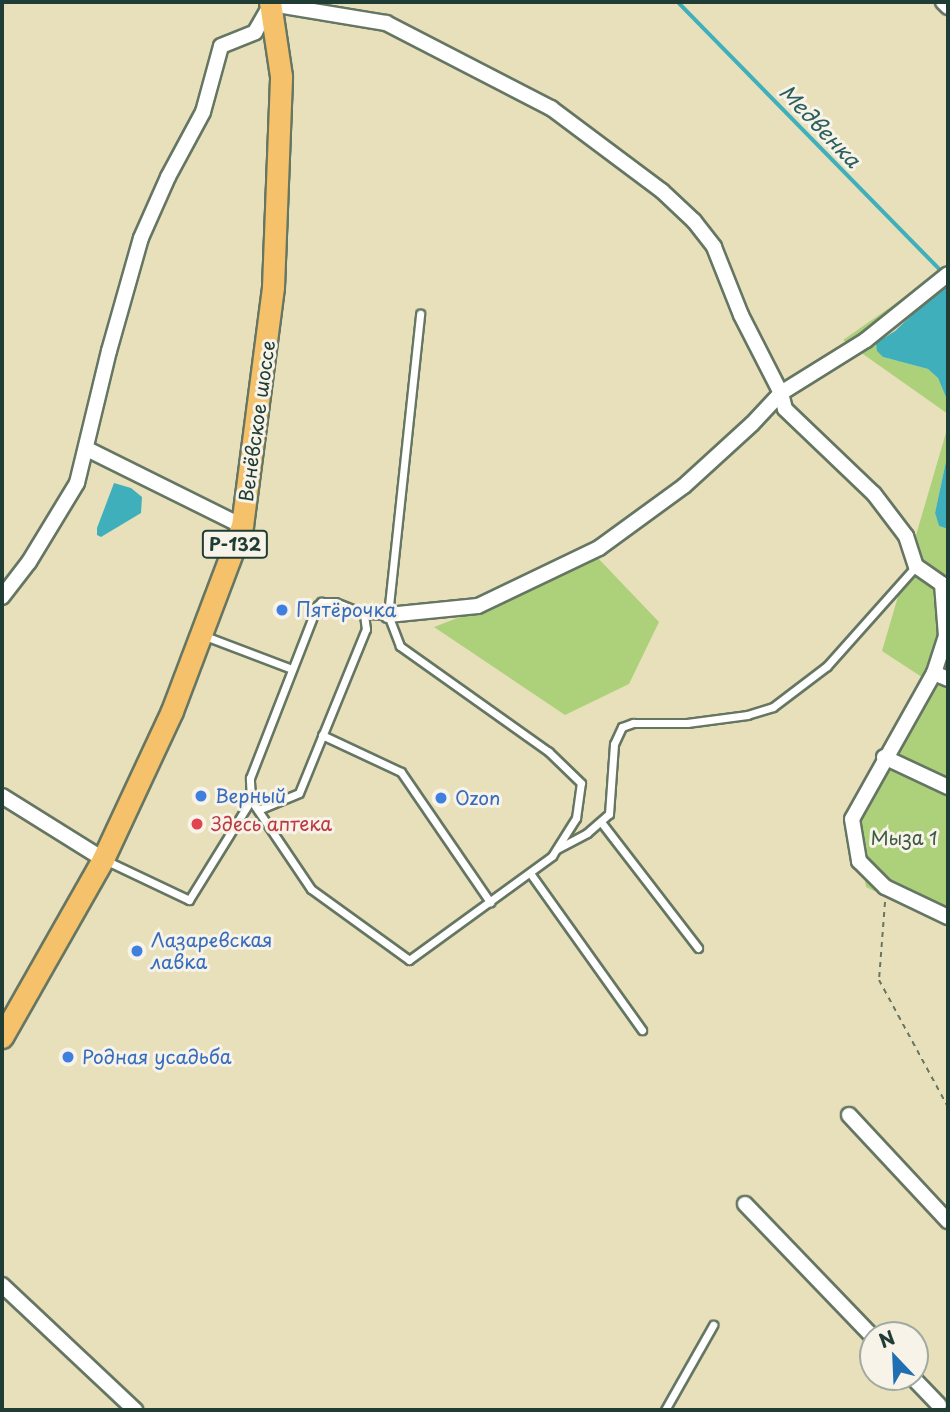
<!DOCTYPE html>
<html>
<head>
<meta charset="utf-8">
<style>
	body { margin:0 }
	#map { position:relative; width:950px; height:1412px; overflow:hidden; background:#e8e0bb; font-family:"Playpen Sans",sans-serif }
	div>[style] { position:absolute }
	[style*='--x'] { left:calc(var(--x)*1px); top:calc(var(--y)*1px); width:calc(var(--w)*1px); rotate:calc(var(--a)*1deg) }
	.green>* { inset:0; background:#add17a }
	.water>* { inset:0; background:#40afbc }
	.stream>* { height:3.5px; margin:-1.75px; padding:0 1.75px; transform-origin:1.75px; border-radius:1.75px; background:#40afbc }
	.path>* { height:2px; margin-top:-1px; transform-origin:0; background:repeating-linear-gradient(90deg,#657663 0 5px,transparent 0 10px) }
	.roads { filter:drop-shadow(2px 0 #657663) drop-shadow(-2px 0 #657663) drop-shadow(0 2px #657663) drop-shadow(0 -2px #657663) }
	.lane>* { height:7px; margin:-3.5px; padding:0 3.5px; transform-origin:3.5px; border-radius:3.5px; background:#fff }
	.street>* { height:14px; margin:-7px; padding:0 7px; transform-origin:7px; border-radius:7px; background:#fff }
	.primary>* { height:21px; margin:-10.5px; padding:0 10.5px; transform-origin:10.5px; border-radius:10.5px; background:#f5c16b }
	.dots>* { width:19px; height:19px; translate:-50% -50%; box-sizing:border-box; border:4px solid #f7f3e8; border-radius:50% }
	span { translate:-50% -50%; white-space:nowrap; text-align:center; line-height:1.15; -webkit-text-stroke:6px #f7f3e8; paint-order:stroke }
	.shield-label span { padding:2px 5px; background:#f7f3e8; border:2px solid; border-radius:5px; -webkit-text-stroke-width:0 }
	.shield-label { font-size:18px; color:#1f3d34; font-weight:700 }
	.street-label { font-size:19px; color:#1f3d34 }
	.shop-label { font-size:19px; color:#366cbe }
	.left { translate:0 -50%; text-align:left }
	.health-label { font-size:19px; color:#be3a42 }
	.park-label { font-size:19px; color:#3b5b42 }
	.water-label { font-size:21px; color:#295f5d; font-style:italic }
	.frame { position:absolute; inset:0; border:4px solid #1f3d34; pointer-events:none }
	.north { position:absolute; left:859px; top:1321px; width:70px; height:70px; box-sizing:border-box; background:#f7f3e8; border:2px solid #a1aaa0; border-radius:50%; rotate:337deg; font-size:19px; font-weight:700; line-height:28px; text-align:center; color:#1f3d34 }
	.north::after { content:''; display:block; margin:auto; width:24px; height:32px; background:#1f6fb2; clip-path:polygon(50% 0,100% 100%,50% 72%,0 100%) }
</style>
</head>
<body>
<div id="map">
	<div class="green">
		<i style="clip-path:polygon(948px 267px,948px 281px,885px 337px,883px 357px,928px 369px,938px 378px,948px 402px,948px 414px,843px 340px)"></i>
		<i style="clip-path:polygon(948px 426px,948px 452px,935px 513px,939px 526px,948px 529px,948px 927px,866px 887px,857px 831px,881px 766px,934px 685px,882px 651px)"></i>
		<i style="clip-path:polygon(595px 555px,659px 622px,629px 684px,565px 715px,434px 627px,476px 611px)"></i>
	</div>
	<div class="water">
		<i style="clip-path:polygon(948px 281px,948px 402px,938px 378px,928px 369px,883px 357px,877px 351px,876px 343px,895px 331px)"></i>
		<i style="clip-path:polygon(948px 452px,948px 529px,939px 526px,935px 513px)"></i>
		<i style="clip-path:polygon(114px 483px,131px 488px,142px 497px,141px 513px,101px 537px,97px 535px,97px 528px)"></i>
	</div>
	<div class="stream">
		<i style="--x:678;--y:2;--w:376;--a:45.6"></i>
	</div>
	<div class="path">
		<i style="--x:885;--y:902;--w:78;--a:94.4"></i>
		<i style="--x:879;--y:980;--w:145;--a:61.5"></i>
	</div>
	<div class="roads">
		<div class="lane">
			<i style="--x:205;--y:636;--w:93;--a:20.8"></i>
			<i style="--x:322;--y:735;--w:87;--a:25.1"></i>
			<i style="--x:401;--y:772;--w:158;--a:55.6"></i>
			<i style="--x:251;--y:800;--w:22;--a:-93"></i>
			<i style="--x:250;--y:778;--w:185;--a:-68.7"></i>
			<i style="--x:317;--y:606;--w:6;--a:-45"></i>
			<i style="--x:321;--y:602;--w:14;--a:0"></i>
			<i style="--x:335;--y:602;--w:31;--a:22"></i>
			<i style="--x:364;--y:614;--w:24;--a:2"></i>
			<i style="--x:258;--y:810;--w:44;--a:-22.5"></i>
			<i style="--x:299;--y:793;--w:177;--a:-67.8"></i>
			<i style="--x:366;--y:629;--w:15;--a:-98"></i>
			<i style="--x:601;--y:822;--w:159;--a:52.4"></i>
			<i style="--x:557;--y:849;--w:34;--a:-28"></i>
			<i style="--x:587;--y:833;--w:29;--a:-41"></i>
			<i style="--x:609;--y:814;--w:70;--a:-85.9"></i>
			<i style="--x:614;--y:744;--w:19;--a:-65"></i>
			<i style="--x:622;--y:727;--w:12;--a:-20"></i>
			<i style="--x:633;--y:723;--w:54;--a:0"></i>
			<i style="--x:687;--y:723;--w:61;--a:-7.6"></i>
			<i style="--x:747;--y:715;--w:27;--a:-17"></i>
			<i style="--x:773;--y:707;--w:68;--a:-37.2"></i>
			<i style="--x:827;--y:666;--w:134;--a:-48.3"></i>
			<i style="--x:107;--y:861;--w:91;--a:25.4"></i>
			<i style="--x:189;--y:900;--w:118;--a:-58.2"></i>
			<i style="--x:251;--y:800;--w:107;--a:56"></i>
			<i style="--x:311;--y:889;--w:121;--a:35.9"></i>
			<i style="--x:409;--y:960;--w:177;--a:-36"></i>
			<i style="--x:552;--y:856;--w:45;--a:-57.7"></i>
			<i style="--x:576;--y:818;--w:35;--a:-82"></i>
			<i style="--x:581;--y:783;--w:45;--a:-135.9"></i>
			<i style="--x:549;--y:752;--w:183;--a:-144.6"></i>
			<i style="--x:400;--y:646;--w:33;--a:-111"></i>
			<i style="--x:388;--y:615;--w:303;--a:-83.9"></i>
			<i style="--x:530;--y:873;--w:193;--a:54.5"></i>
			<i style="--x:665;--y:1410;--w:98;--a:-60.5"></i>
		</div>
		<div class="street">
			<i style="--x:943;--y:2;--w:7;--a:45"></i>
			<i style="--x:87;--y:449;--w:173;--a:26.4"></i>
			<i style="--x:2;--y:597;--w:44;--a:-52.4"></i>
			<i style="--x:29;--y:562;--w:92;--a:-58.7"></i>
			<i style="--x:77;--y:483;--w:136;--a:-76.4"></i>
			<i style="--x:109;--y:351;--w:117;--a:-74.2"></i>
			<i style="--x:141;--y:238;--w:67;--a:-66.1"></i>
			<i style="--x:168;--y:177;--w:74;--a:-61.7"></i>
			<i style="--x:203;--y:112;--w:68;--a:-74.7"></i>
			<i style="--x:221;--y:46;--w:37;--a:-22"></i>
			<i style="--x:255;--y:32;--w:32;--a:-60"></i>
			<i style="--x:271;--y:4;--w:117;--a:9.4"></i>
			<i style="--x:386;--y:23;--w:186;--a:27.3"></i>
			<i style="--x:551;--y:108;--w:139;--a:36.8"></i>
			<i style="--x:662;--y:191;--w:44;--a:43.2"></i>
			<i style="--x:694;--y:221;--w:33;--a:52"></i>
			<i style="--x:714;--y:247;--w:73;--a:68.3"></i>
			<i style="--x:741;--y:315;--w:88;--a:62.9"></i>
			<i style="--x:781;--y:393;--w:16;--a:76"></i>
			<i style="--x:785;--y:409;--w:123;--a:43.7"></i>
			<i style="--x:874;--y:494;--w:53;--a:52.7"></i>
			<i style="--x:906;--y:536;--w:32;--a:72"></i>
			<i style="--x:916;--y:566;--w:32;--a:35"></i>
			<i style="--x:942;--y:584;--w:52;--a:85.6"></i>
			<i style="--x:946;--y:636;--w:39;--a:108"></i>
			<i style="--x:934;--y:673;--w:167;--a:119.3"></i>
			<i style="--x:852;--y:819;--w:43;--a:80.5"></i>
			<i style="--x:859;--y:861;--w:37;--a:45"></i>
			<i style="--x:885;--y:887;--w:70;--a:25.5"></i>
			<i style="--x:388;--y:615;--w:90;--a:-5.7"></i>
			<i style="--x:478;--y:606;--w:134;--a:-25.6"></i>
			<i style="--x:599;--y:548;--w:105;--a:-36.1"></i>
			<i style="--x:684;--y:486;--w:92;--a:-42.4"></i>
			<i style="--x:752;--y:424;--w:42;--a:-46.9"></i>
			<i style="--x:781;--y:393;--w:100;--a:-31.9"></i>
			<i style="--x:866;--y:340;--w:105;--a:-38.8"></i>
			<i style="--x:934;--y:673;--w:15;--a:23"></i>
			<i style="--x:884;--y:757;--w:71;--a:25.1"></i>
			<i style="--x:2;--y:796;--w:119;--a:32"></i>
			<i style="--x:849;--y:1115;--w:145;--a:47"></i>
			<i style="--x:745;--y:1204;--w:185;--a:46.1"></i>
			<i style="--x:2;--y:1285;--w:183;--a:43.2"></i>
			<i style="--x:912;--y:1377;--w:39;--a:46"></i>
		</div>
		<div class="primary">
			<i style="--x:2;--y:1037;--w:205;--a:-60.4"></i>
			<i style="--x:103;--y:859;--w:163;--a:-65"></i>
			<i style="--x:172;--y:711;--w:198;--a:-69.3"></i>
			<i style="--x:242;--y:526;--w:241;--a:-82.6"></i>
			<i style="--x:273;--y:287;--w:211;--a:-87.8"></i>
			<i style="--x:281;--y:76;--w:75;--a:-98.5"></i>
		</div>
	</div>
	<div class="dots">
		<i style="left:282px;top:610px;background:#3f7fe0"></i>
		<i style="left:201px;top:796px;background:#3f7fe0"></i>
		<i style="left:441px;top:798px;background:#3f7fe0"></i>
		<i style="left:197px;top:824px;background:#e0444e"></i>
		<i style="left:137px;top:951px;background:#3f7fe0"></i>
		<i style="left:68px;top:1057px;background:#3f7fe0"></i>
	</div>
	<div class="shield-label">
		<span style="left:235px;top:544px">Р-132</span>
	</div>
	<div class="street-label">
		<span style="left:257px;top:421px;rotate:-82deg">Венёвское шоссе</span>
	</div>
	<div class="shop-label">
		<span class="left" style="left:296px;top:610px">Пятёрочка</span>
		<span class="left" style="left:215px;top:796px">Верный</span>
		<span class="left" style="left:455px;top:798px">Ozon</span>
		<span class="left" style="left:151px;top:951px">Лазаревская<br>лавка</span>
		<span class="left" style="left:82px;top:1057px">Родная усадьба</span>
	</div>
	<div class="health-label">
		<span class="left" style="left:211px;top:824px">Здесь аптека</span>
	</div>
	<div class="park-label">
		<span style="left:904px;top:838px">Мыза 1</span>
	</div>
	<div class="water-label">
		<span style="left:821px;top:125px;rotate:46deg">Медвенка</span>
	</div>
	<div class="frame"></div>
	<div class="north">N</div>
</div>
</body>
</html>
